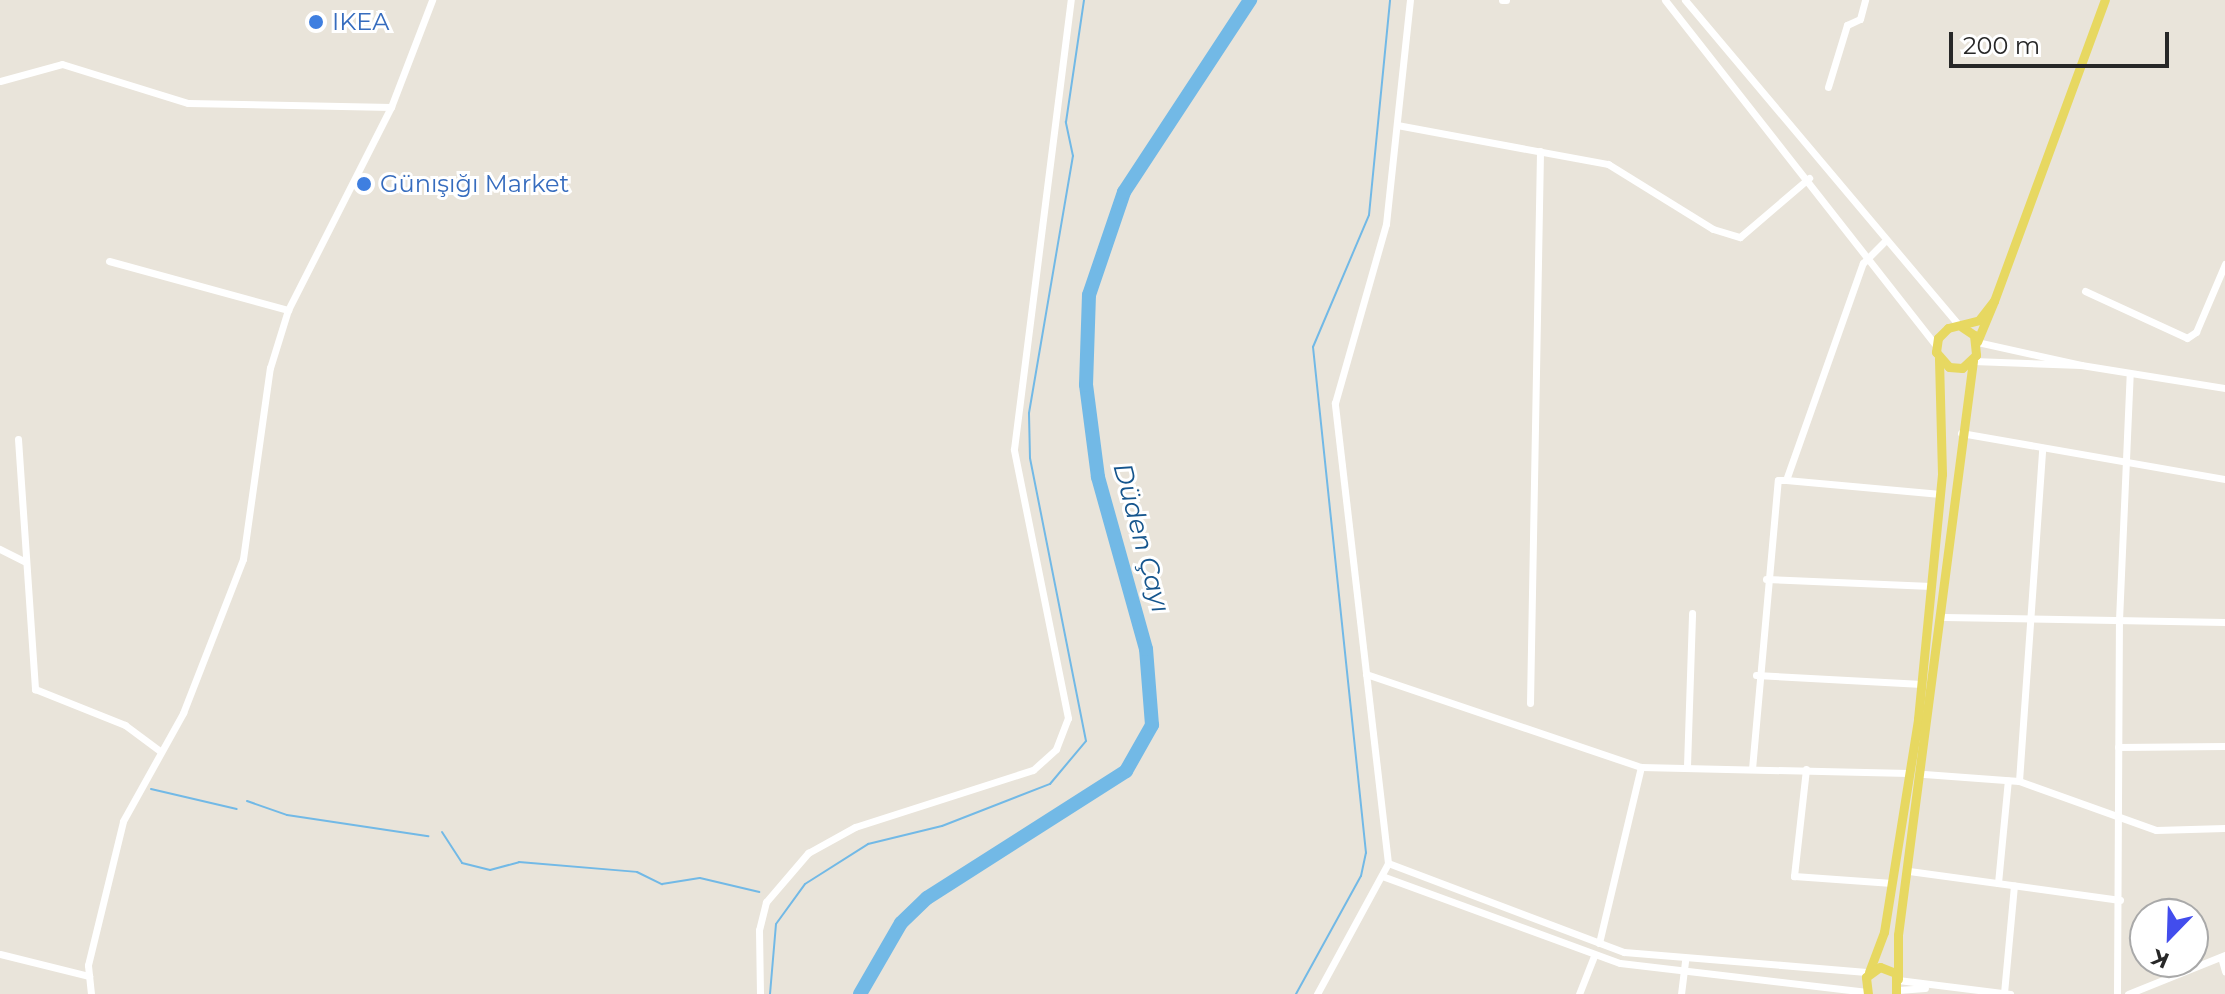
<!DOCTYPE html>
<html>
<head>
<meta charset="utf-8">
<style>
	body { margin:0 }
	#map { position:relative; width:2225px; height:994px; overflow:hidden; background:#e9e4da; font-family:Montserrat,sans-serif }
	div>[style] { position:absolute }
	[style*='--x'] { left:calc(var(--x)*1px); top:calc(var(--y)*1px); width:calc(var(--w)*1px); rotate:calc(var(--a)*1deg) }
	.stream>* { height:2px; margin:-1px; padding:0 1px; transform-origin:1px; border-radius:1px; background:#72b9e6 }
	.river>* { height:14px; margin:-7px; padding:0 7px; transform-origin:7px; border-radius:7px; background:#72b9e6 }
	.minor>* { height:7px; margin:-3.5px; padding:0 3.5px; transform-origin:3.5px; border-radius:3.5px; background:#fff }
	.major>* { height:9px; margin:-4.5px; padding:0 4.5px; transform-origin:4.5px; border-radius:4.5px; background:#e7d861 }
	.dots>* { width:22px; height:22px; translate:-50% -50%; box-sizing:border-box; border:4px solid #fff; border-radius:50% }
	span { translate:-50% -50%; white-space:nowrap; text-align:center; line-height:1.15; -webkit-text-stroke:6px #fff; paint-order:stroke }
	.shop-label { font-size:24px; color:#366cbe }
	.left { translate:0 -50%; text-align:left }
	.water-label { font-size:26px; color:#15558d; font-style:italic }
	.north { position:absolute; left:2129px; top:898px; width:80px; height:80px; box-sizing:border-box; background:#fff; border:2px solid #a9a9a9; border-radius:50%; rotate:203deg; font-size:22px; font-weight:700; line-height:32px; text-align:center; color:#272727 }
	.north::after { content:''; display:block; margin:auto; width:28px; height:36px; background:#424ded; clip-path:polygon(50% 0,100% 100%,50% 72%,0 100%) }
	.scale { position:absolute; left:1949px; top:32px; width:220px; height:36px; box-sizing:border-box; border:4px solid #272727; border-top:0; padding-left:10px; font-size:24px; line-height:28px; white-space:nowrap; color:#272727; -webkit-text-stroke:6px #fff; paint-order:stroke }
</style>
</head>
<body>
<div id="map">
	<div class="stream">
		<i style="--x:151;--y:789;--w:88;--a:13.1"></i>
		<i style="--x:247;--y:801;--w:42;--a:19.3"></i>
		<i style="--x:287;--y:815;--w:143;--a:8.5"></i>
		<i style="--x:442;--y:832;--w:37;--a:57"></i>
		<i style="--x:462;--y:863;--w:29;--a:14"></i>
		<i style="--x:490;--y:870;--w:30;--a:-15"></i>
		<i style="--x:519;--y:862;--w:118;--a:4.8"></i>
		<i style="--x:637;--y:872;--w:28;--a:26"></i>
		<i style="--x:662;--y:884;--w:38;--a:-9"></i>
		<i style="--x:700;--y:878;--w:61;--a:13.3"></i>
		<i style="--x:770;--y:994;--w:70;--a:-85.1"></i>
		<i style="--x:776;--y:924;--w:49;--a:-54.1"></i>
		<i style="--x:805;--y:884;--w:75;--a:-32.4"></i>
		<i style="--x:868;--y:844;--w:76;--a:-13.7"></i>
		<i style="--x:942;--y:826;--w:116;--a:-21.3"></i>
		<i style="--x:1050;--y:784;--w:56;--a:-50.1"></i>
		<i style="--x:1086;--y:741;--w:288;--a:-101.2"></i>
		<i style="--x:1030;--y:458;--w:45;--a:-91.3"></i>
		<i style="--x:1029;--y:413;--w:261;--a:-80.3"></i>
		<i style="--x:1073;--y:156;--w:35;--a:-102"></i>
		<i style="--x:1066;--y:122;--w:123;--a:-81.6"></i>
		<i style="--x:1296;--y:994;--w:135;--a:-61.2"></i>
		<i style="--x:1361;--y:876;--w:24;--a:-78"></i>
		<i style="--x:1366;--y:853;--w:509;--a:-95.98"></i>
		<i style="--x:1313;--y:347;--w:143;--a:-67"></i>
		<i style="--x:1369;--y:215;--w:216;--a:-84.4"></i>
	</div>
	<div class="river">
		<i style="--x:860;--y:994;--w:82;--a:-60"></i>
		<i style="--x:901;--y:923;--w:36;--a:-44"></i>
		<i style="--x:927;--y:898;--w:236;--a:-32.5"></i>
		<i style="--x:1126;--y:771;--w:53;--a:-60.5"></i>
		<i style="--x:1152;--y:725;--w:76;--a:-94.5"></i>
		<i style="--x:1146;--y:649;--w:179;--a:-105.6"></i>
		<i style="--x:1098;--y:477;--w:93;--a:-97.4"></i>
		<i style="--x:1086;--y:385;--w:90;--a:-88.1"></i>
		<i style="--x:1089;--y:295;--w:109;--a:-71.2"></i>
		<i style="--x:1124;--y:192;--w:230;--a:-56.7"></i>
	</div>
	<div class="minor">
		<i style="--x:1502;--y:0;--w:4;--a:0"></i>
		<i style="--x:1665;--y:0;--w:439;--a:51.9"></i>
		<i style="--x:1685;--y:0;--w:426;--a:49.9"></i>
		<i style="--x:0;--y:81;--w:64;--a:-15.3"></i>
		<i style="--x:62;--y:64;--w:132;--a:17.2"></i>
		<i style="--x:188;--y:103;--w:203;--a:1.1"></i>
		<i style="--x:1828;--y:87;--w:65;--a:-73"></i>
		<i style="--x:1847;--y:25;--w:14;--a:-25"></i>
		<i style="--x:1860;--y:19;--w:20;--a:-75"></i>
		<i style="--x:1397;--y:125;--w:215;--a:10.5"></i>
		<i style="--x:1608;--y:164;--w:123;--a:31.8"></i>
		<i style="--x:1713;--y:229;--w:28;--a:17"></i>
		<i style="--x:1740;--y:237;--w:91;--a:-40.5"></i>
		<i style="--x:109;--y:261;--w:186;--a:15.3"></i>
		<i style="--x:2085;--y:291;--w:112;--a:24.7"></i>
		<i style="--x:2187;--y:338;--w:11;--a:-34"></i>
		<i style="--x:2196;--y:332;--w:74;--a:-66.9"></i>
		<i style="--x:1973;--y:361;--w:108;--a:2.1"></i>
		<i style="--x:2081;--y:365;--w:107;--a:-167.5"></i>
		<i style="--x:2081;--y:365;--w:146;--a:9.1"></i>
		<i style="--x:1961;--y:433;--w:268;--a:9.9"></i>
		<i style="--x:18;--y:439;--w:251;--a:86.1"></i>
		<i style="--x:35;--y:689;--w:97;--a:21.8"></i>
		<i style="--x:125;--y:725;--w:44;--a:36.6"></i>
		<i style="--x:1786;--y:480;--w:155;--a:5.2"></i>
		<i style="--x:0;--y:549;--w:28;--a:27"></i>
		<i style="--x:1766;--y:579;--w:165;--a:2.4"></i>
		<i style="--x:1944;--y:617;--w:281;--a:1"></i>
		<i style="--x:1366;--y:674;--w:290;--a:18.7"></i>
		<i style="--x:1641;--y:767;--w:268;--a:1.3"></i>
		<i style="--x:1756;--y:675;--w:166;--a:3.1"></i>
		<i style="--x:1530;--y:703;--w:552;--a:-88.96"></i>
		<i style="--x:2118;--y:747;--w:107;--a:-0.5"></i>
		<i style="--x:1687;--y:766;--w:153;--a:-88.1"></i>
		<i style="--x:1752;--y:769;--w:290;--a:-84.9"></i>
		<i style="--x:1778;--y:480;--w:8;--a:0"></i>
		<i style="--x:1786;--y:480;--w:230;--a:-70.5"></i>
		<i style="--x:1863;--y:263;--w:31;--a:-45"></i>
		<i style="--x:1806;--y:769;--w:108;--a:96.4"></i>
		<i style="--x:1794;--y:876;--w:98;--a:4.1"></i>
		<i style="--x:1924;--y:774;--w:95;--a:4.2"></i>
		<i style="--x:2019;--y:781;--w:145;--a:19.7"></i>
		<i style="--x:2156;--y:830;--w:69;--a:-1.7"></i>
		<i style="--x:2019;--y:781;--w:334;--a:-86"></i>
		<i style="--x:1388;--y:863;--w:252;--a:20.7"></i>
		<i style="--x:1624;--y:952;--w:246;--a:4.7"></i>
		<i style="--x:1909;--y:871;--w:213;--a:7.8"></i>
		<i style="--x:1382;--y:876;--w:253;--a:20.1"></i>
		<i style="--x:1620;--y:963;--w:249;--a:6.7"></i>
		<i style="--x:1998;--y:883;--w:103;--a:-84.5"></i>
		<i style="--x:1599;--y:943;--w:181;--a:-76.6"></i>
		<i style="--x:0;--y:954;--w:92;--a:13.9"></i>
		<i style="--x:2221;--y:957;--w:15;--a:74"></i>
		<i style="--x:1898;--y:980;--w:113;--a:7.1"></i>
		<i style="--x:1898;--y:990;--w:27;--a:-4"></i>
		<i style="--x:2004;--y:993;--w:108;--a:-84.7"></i>
		<i style="--x:91;--y:994;--w:29;--a:-96"></i>
		<i style="--x:88;--y:965;--w:148;--a:-76.3"></i>
		<i style="--x:123;--y:821;--w:124;--a:-60.9"></i>
		<i style="--x:183;--y:713;--w:165;--a:-68.7"></i>
		<i style="--x:243;--y:559;--w:193;--a:-82"></i>
		<i style="--x:270;--y:368;--w:61;--a:-72.8"></i>
		<i style="--x:288;--y:310;--w:228;--a:-63.1"></i>
		<i style="--x:391;--y:107;--w:115;--a:-69"></i>
		<i style="--x:760;--y:994;--w:64;--a:-90.9"></i>
		<i style="--x:759;--y:930;--w:29;--a:-76"></i>
		<i style="--x:766;--y:902;--w:65;--a:-49.4"></i>
		<i style="--x:808;--y:853;--w:54;--a:-29"></i>
		<i style="--x:855;--y:827;--w:187;--a:-17.8"></i>
		<i style="--x:1033;--y:770;--w:31;--a:-42"></i>
		<i style="--x:1056;--y:749;--w:33;--a:-69"></i>
		<i style="--x:1068;--y:718;--w:274;--a:-101.4"></i>
		<i style="--x:1014;--y:449;--w:453;--a:-82.8"></i>
		<i style="--x:1317;--y:994;--w:149;--a:-61.5"></i>
		<i style="--x:1388;--y:863;--w:463;--a:-96.6"></i>
		<i style="--x:1335;--y:403;--w:186;--a:-74.1"></i>
		<i style="--x:1386;--y:224;--w:225;--a:-83.9"></i>
		<i style="--x:1579;--y:994;--w:41;--a:-68.5"></i>
		<i style="--x:1681;--y:994;--w:34;--a:-83"></i>
		<i style="--x:2117;--y:994;--w:374;--a:-89.7"></i>
		<i style="--x:2119;--y:620;--w:247;--a:-87.5"></i>
		<i style="--x:2128;--y:994;--w:105;--a:-21.9"></i>
	</div>
	<div class="major">
		<i style="--x:1994;--y:301;--w:321;--a:-69.8"></i>
		<i style="--x:1962;--y:327;--w:14;--a:34"></i>
		<i style="--x:1974;--y:335;--w:20;--a:84"></i>
		<i style="--x:1976;--y:355;--w:19;--a:137"></i>
		<i style="--x:1962;--y:368;--w:13;--a:-176"></i>
		<i style="--x:1949;--y:367;--w:20;--a:-131"></i>
		<i style="--x:1936;--y:352;--w:14;--a:-82"></i>
		<i style="--x:1938;--y:338;--w:14;--a:-45"></i>
		<i style="--x:1948;--y:328;--w:32;--a:-14"></i>
		<i style="--x:1979;--y:320;--w:24;--a:-52"></i>
		<i style="--x:1994;--y:301;--w:44;--a:112.5"></i>
		<i style="--x:1869;--y:972;--w:43;--a:-69.4"></i>
		<i style="--x:1884;--y:932;--w:216;--a:-80.9"></i>
		<i style="--x:1918;--y:719;--w:246;--a:-84.4"></i>
		<i style="--x:1942;--y:474;--w:116;--a:-91.5"></i>
		<i style="--x:1898;--y:979;--w:44;--a:-90"></i>
		<i style="--x:1898;--y:935;--w:579;--a:-82.56"></i>
		<i style="--x:1868;--y:994;--w:17;--a:-97"></i>
		<i style="--x:1866;--y:977;--w:17;--a:-36"></i>
		<i style="--x:1880;--y:967;--w:17;--a:21"></i>
		<i style="--x:1896;--y:973;--w:21;--a:90"></i>
	</div>
	<div class="dots">
		<i style="left:316px;top:22px;background:#3f7fe0"></i>
		<i style="left:364px;top:184px;background:#3f7fe0"></i>
	</div>
	<div class="shop-label">
		<span class="left" style="left:332px;top:22px">IKEA</span>
		<span class="left" style="left:380px;top:184px">Günışığı Market</span>
	</div>
	<div class="water-label">
		<span style="left:1141px;top:538px;rotate:75deg">Düden Çayı</span>
	</div>
	<div class="north">K</div>
	<div class="scale">200 m</div>
</div>
</body>
</html>
